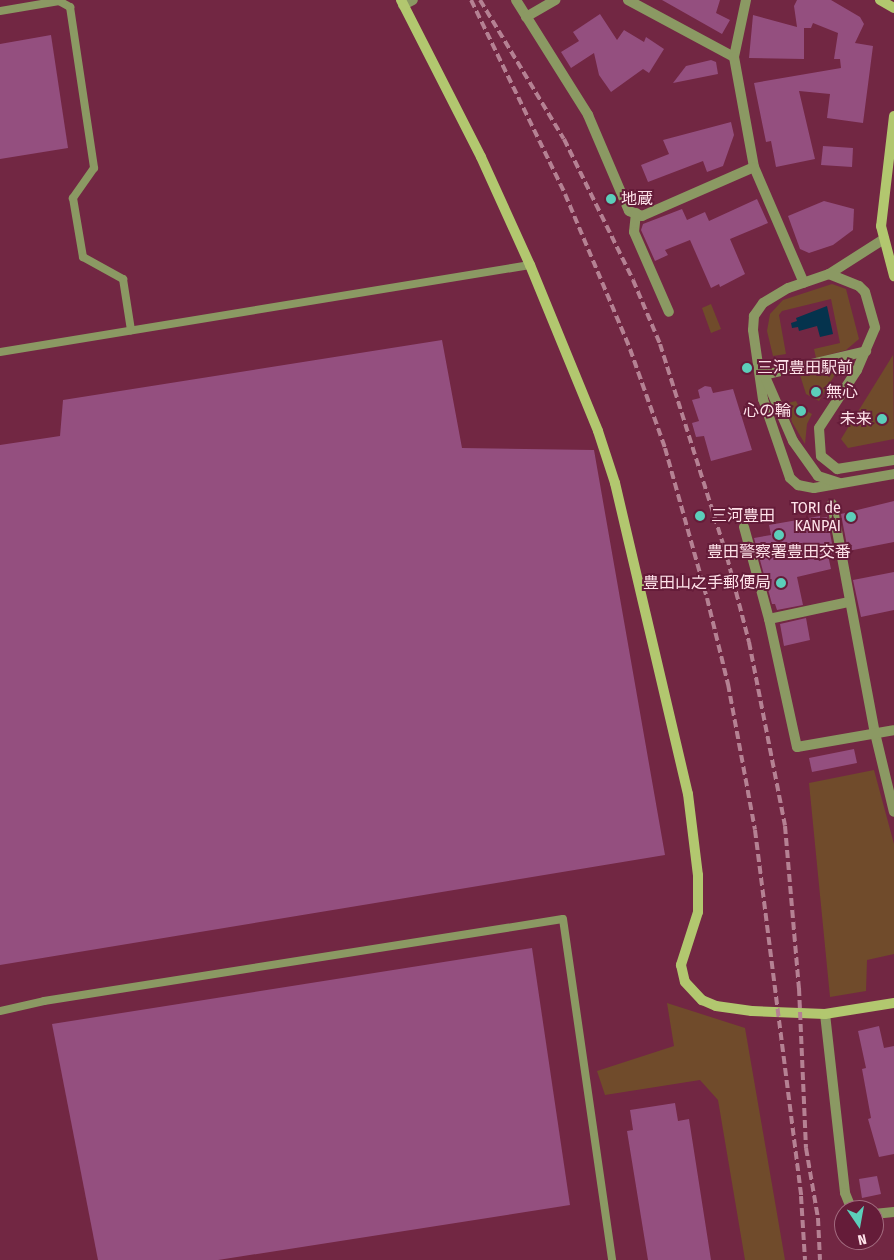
<!DOCTYPE html>
<html>
<head>
<meta charset="utf-8">
<style>
	body { margin:0 }
	#map { position:relative; width:894px; height:1260px; overflow:hidden; background:#722743; font-family:"Fira Sans Condensed","Noto Sans JP",sans-serif }
	div>[style] { position:absolute }
	[style*='--x'] { left:calc(var(--x)*1px); top:calc(var(--y)*1px); width:calc(var(--w)*1px); rotate:calc(var(--a)*1deg) }
	.green>* { inset:0; background:#704b2b }
	.water>* { inset:0; background:#05334d }
	.building>* { inset:0; background:#944f7f }
	.lane>* { height:8px; margin:-4px; padding:0 4px; transform-origin:4px; border-radius:4px; background:#8b9963 }
	.street>* { height:10px; margin:-5px; padding:0 5px; transform-origin:5px; border-radius:5px; background:#8b9963 }
	.secondary>* { height:10px; margin:-5px; padding:0 5px; transform-origin:5px; border-radius:5px; background:#b2c76f }
	.rail>* { height:4px; margin-top:-2px; transform-origin:0; background:repeating-linear-gradient(90deg,#b58193 0 8px,transparent 0 12px) }
	.dots>* { width:14px; height:14px; translate:-50% -50%; box-sizing:border-box; border:2px solid #651c39; border-radius:50% }
	span { translate:-50% -50%; white-space:nowrap; text-align:center; line-height:1.15; -webkit-text-stroke:4px #651c39; paint-order:stroke }
	.poi-label { font-size:16px; color:#fee2e9 }
	.left { translate:0 -50%; text-align:left }
	.right { translate:-100% -50%; text-align:right }
	.north { position:absolute; left:834px; top:1200px; width:50px; height:50px; box-sizing:border-box; background:#651c39; border:1px solid #a26b7f; border-radius:50%; rotate:168deg; font-size:14px; font-weight:700; line-height:20px; text-align:center; color:#fee2e9 }
	.north::after { content:''; display:block; margin:auto; width:18px; height:22px; background:#5cceba; clip-path:polygon(50% 0,100% 100%,50% 72%,0 100%) }
</style>
</head>
<body>
<div id="map">
	<div class="green">
		<i style="clip-path:polygon(832px 284px,846px 289px,859px 339px,846px 350px,816px 358px,814px 349px,840px 343px,831px 299px,782px 311px,779px 315px,786px 354px,773px 356px,767px 331px,770px 314px,783px 300px)"></i>
		<i style="clip-path:polygon(711px 304px,721px 329px,711px 333px,702px 308px)"></i>
		<i style="clip-path:polygon(893px 355px,894px 439px,848px 448px,841px 439px)"></i>
		<i style="clip-path:polygon(842px 363px,819px 401px,806px 394px,799px 372px)"></i>
		<i style="clip-path:polygon(796px 401px,799px 407px,812px 414px,807px 424px,805px 444px,792px 422px,788px 403px)"></i>
		<i style="clip-path:polygon(874px 770px,894px 844px,894px 954px,867px 960px,866px 991px,830px 997px,809px 783px)"></i>
		<i style="clip-path:polygon(667px 1003px,745px 1028px,785px 1260px,745px 1260px,718px 1100px,700px 1080px,605px 1095px,597px 1071px,674px 1046px)"></i>
	</div>
	<div class="water">
		<i style="clip-path:polygon(827px 306px,833px 334px,820px 337px,817px 326px,799px 331px,798px 327px,792px 328px,791px 323px,797px 321px,796px 318px)"></i>
	</div>
	<div class="building">
		<i style="clip-path:polygon(662px 0,720px 0,716px 13px,730px 20px,722px 34px)"></i>
		<i style="clip-path:polygon(797px 0,831px 0,860px 17px,864px 24px,855px 43px,873px 46px,863px 123px,827px 118px,830px 94px,799px 91px,815px 159px,776px 167px,771px 141px,766px 142px,754px 83px,841px 68px,840px 59px,834px 59px,838px 33px,813px 23px,811px 28px,804px 28px,804px 59px,749px 58px,753px 15px,797px 27px,794px 6px)"></i>
		<i style="clip-path:polygon(600px 14px,617px 40px,624px 30px,644px 42px,646px 37px,664px 49px,649px 73px,643px 69px,611px 92px,599px 75px,594px 53px,571px 68px,561px 52px,579px 41px,573px 32px)"></i>
		<i style="clip-path:polygon(51px 35px,68px 148px,0 159px,0 44px)"></i>
		<i style="clip-path:polygon(711px 60px,716px 62px,718px 74px,673px 83px,686px 66px)"></i>
		<i style="clip-path:polygon(731px 122px,734px 135px,723px 166px,707px 172px,703px 161px,648px 182px,641px 165px,669px 154px,663px 140px)"></i>
		<i style="clip-path:polygon(823px 146px,853px 148px,852px 167px,821px 165px)"></i>
		<i style="clip-path:polygon(757px 199px,768px 223px,730px 239px,745px 274px,720px 287px,719px 284px,711px 288px,690px 240px,665px 250px,668px 255px,655px 261px,641px 230px,643px 224px,682px 209px,687px 220px,705px 212px,709px 221px)"></i>
		<i style="clip-path:polygon(824px 201px,854px 209px,853px 230px,833px 245px,809px 253px,800px 249px,788px 216px)"></i>
		<i style="clip-path:polygon(442px 340px,462px 448px,594px 450px,665px 855px,0 965px,0 445px,60px 436px,63px 400px)"></i>
		<i style="clip-path:polygon(705px 386px,711px 387px,713px 393px,733px 389px,752px 450px,711px 461px,704px 436px,696px 437px,692px 423px,699px 421px,692px 400px,700px 398px,698px 390px)"></i>
		<i style="clip-path:polygon(894px 501px,894px 542px,848px 551px,841px 514px)"></i>
		<i style="clip-path:polygon(820px 516px,820px 518px,827px 517px,834px 554px,828px 555px,831px 569px,797px 577px,803px 605px,777px 610px,775px 604px,772px 604px,754px 538px,771px 535px,769px 525px)"></i>
		<i style="clip-path:polygon(894px 572px,894px 610px,861px 617px,853px 580px)"></i>
		<i style="clip-path:polygon(806px 618px,810px 640px,784px 646px,780px 624px)"></i>
		<i style="clip-path:polygon(854px 749px,857px 763px,812px 772px,809px 758px)"></i>
		<i style="clip-path:polygon(532px 948px,570px 1205px,218px 1260px,98px 1260px,52px 1024px)"></i>
		<i style="clip-path:polygon(879px 1026px,884px 1048px,894px 1046px,894px 1154px,879px 1157px,868px 1119px,871px 1118px,862px 1069px,866px 1068px,858px 1031px)"></i>
		<i style="clip-path:polygon(675px 1103px,678px 1121px,689px 1119px,711px 1260px,648px 1260px,627px 1131px,633px 1130px,630px 1110px)"></i>
		<i style="clip-path:polygon(877px 1176px,881px 1194px,862px 1198px,859px 1179px)"></i>
	</div>
	<div class="lane">
		<i style="--x:0;--y:11;--w:60;--a:-9.6"></i>
		<i style="--x:59;--y:1;--w:13;--a:29"></i>
		<i style="--x:70;--y:7;--w:163;--a:81.5"></i>
		<i style="--x:94;--y:168;--w:37;--a:125"></i>
		<i style="--x:73;--y:198;--w:60;--a:80.4"></i>
		<i style="--x:83;--y:257;--w:46;--a:28.8"></i>
		<i style="--x:123;--y:279;--w:52;--a:81.1"></i>
		<i style="--x:0;--y:352;--w:537;--a:-9.32"></i>
		<i style="--x:0;--y:1011;--w:45;--a:-12.8"></i>
		<i style="--x:44;--y:1001;--w:525;--a:-8.98"></i>
		<i style="--x:563;--y:919;--w:345;--a:81.8"></i>
	</div>
	<div class="street">
		<i style="--x:516;--y:0;--w:136;--a:57.9"></i>
		<i style="--x:588;--y:115;--w:104;--a:66.9"></i>
		<i style="--x:629;--y:211;--w:14;--a:21"></i>
		<i style="--x:642;--y:216;--w:122;--a:-23.6"></i>
		<i style="--x:628;--y:0;--w:120;--a:28.3"></i>
		<i style="--x:746;--y:0;--w:58;--a:101.9"></i>
		<i style="--x:734;--y:57;--w:112;--a:79.7"></i>
		<i style="--x:754;--y:167;--w:126;--a:66.7"></i>
		<i style="--x:403;--y:5;--w:11;--a:-27"></i>
		<i style="--x:526;--y:17;--w:34;--a:-30"></i>
		<i style="--x:636;--y:213;--w:19;--a:96"></i>
		<i style="--x:634;--y:232;--w:87;--a:66.4"></i>
		<i style="--x:884;--y:239;--w:65;--a:147.5"></i>
		<i style="--x:829;--y:274;--w:43;--a:161.1"></i>
		<i style="--x:788;--y:288;--w:29;--a:149"></i>
		<i style="--x:763;--y:303;--w:16;--a:125"></i>
		<i style="--x:754;--y:316;--w:14;--a:94"></i>
		<i style="--x:753;--y:330;--w:70;--a:81.8"></i>
		<i style="--x:763;--y:399;--w:83;--a:71.1"></i>
		<i style="--x:790;--y:478;--w:11;--a:41"></i>
		<i style="--x:798;--y:485;--w:16;--a:11"></i>
		<i style="--x:814;--y:488;--w:81;--a:-9.9"></i>
		<i style="--x:829;--y:274;--w:32;--a:22"></i>
		<i style="--x:859;--y:286;--w:8;--a:45"></i>
		<i style="--x:865;--y:292;--w:37;--a:74"></i>
		<i style="--x:875;--y:328;--w:46;--a:113.2"></i>
		<i style="--x:857;--y:370;--w:69;--a:123.2"></i>
		<i style="--x:819;--y:428;--w:28;--a:86"></i>
		<i style="--x:821;--y:456;--w:21;--a:39"></i>
		<i style="--x:837;--y:469;--w:58;--a:-9"></i>
		<i style="--x:763;--y:372;--w:75;--a:66.5"></i>
		<i style="--x:793;--y:441;--w:43;--a:54.5"></i>
		<i style="--x:818;--y:476;--w:22;--a:18"></i>
		<i style="--x:764;--y:375;--w:105;--a:-13.2"></i>
		<i style="--x:832;--y:504;--w:233;--a:79.4"></i>
		<i style="--x:875;--y:733;--w:81;--a:76.5"></i>
		<i style="--x:744;--y:527;--w:95;--a:74.8"></i>
		<i style="--x:769;--y:619;--w:131;--a:77.7"></i>
		<i style="--x:797;--y:747;--w:98;--a:-9.9"></i>
		<i style="--x:769;--y:619;--w:82;--a:-12"></i>
		<i style="--x:825;--y:1014;--w:180;--a:83.6"></i>
		<i style="--x:845;--y:1193;--w:18;--a:68"></i>
		<i style="--x:874;--y:1214;--w:20;--a:-6"></i>
	</div>
	<div class="secondary">
		<i style="--x:401;--y:0;--w:176;--a:63"></i>
		<i style="--x:481;--y:157;--w:119;--a:65.6"></i>
		<i style="--x:530;--y:265;--w:179;--a:67.7"></i>
		<i style="--x:598;--y:431;--w:55;--a:71.9"></i>
		<i style="--x:615;--y:483;--w:319;--a:76.8"></i>
		<i style="--x:688;--y:794;--w:82;--a:83"></i>
		<i style="--x:698;--y:875;--w:37;--a:90"></i>
		<i style="--x:698;--y:912;--w:56;--a:107.8"></i>
		<i style="--x:681;--y:965;--w:17;--a:77"></i>
		<i style="--x:685;--y:982;--w:25;--a:47"></i>
		<i style="--x:702;--y:1000;--w:15;--a:23"></i>
		<i style="--x:716;--y:1006;--w:36;--a:8"></i>
		<i style="--x:752;--y:1011;--w:73;--a:2.4"></i>
		<i style="--x:825;--y:1014;--w:70;--a:-9.1"></i>
		<i style="--x:880;--y:0;--w:16;--a:30"></i>
		<i style="--x:894;--y:116;--w:111;--a:96.7"></i>
		<i style="--x:881;--y:226;--w:52;--a:75.4"></i>
	</div>
	<div class="rail">
		<i style="--x:471;--y:0;--w:216;--a:64.1"></i>
		<i style="--x:565;--y:194;--w:168;--a:67.2"></i>
		<i style="--x:630;--y:349;--w:105;--a:70.5"></i>
		<i style="--x:665;--y:448;--w:156;--a:74.4"></i>
		<i style="--x:707;--y:598;--w:89;--a:76.3"></i>
		<i style="--x:728;--y:684;--w:148;--a:79.5"></i>
		<i style="--x:755;--y:830;--w:369;--a:82.8"></i>
		<i style="--x:801;--y:1196;--w:64;--a:86.4"></i>
		<i style="--x:480;--y:0;--w:162;--a:58.9"></i>
		<i style="--x:564;--y:139;--w:157;--a:63.9"></i>
		<i style="--x:633;--y:280;--w:69;--a:67.1"></i>
		<i style="--x:660;--y:344;--w:223;--a:72.5"></i>
		<i style="--x:727;--y:557;--w:88;--a:75.5"></i>
		<i style="--x:749;--y:642;--w:187;--a:78.9"></i>
		<i style="--x:785;--y:826;--w:163;--a:85.1"></i>
		<i style="--x:799;--y:988;--w:160;--a:87.5"></i>
		<i style="--x:806;--y:1148;--w:71;--a:80.3"></i>
		<i style="--x:818;--y:1218;--w:42;--a:87.3"></i>
	</div>
	<div class="dots">
		<i style="left:611px;top:199px;background:#5cceba"></i>
		<i style="left:747px;top:368px;background:#5cceba"></i>
		<i style="left:816px;top:392px;background:#5cceba"></i>
		<i style="left:801px;top:411px;background:#5cceba"></i>
		<i style="left:882px;top:419px;background:#5cceba"></i>
		<i style="left:700px;top:516px;background:#5cceba"></i>
		<i style="left:851px;top:517px;background:#5cceba"></i>
		<i style="left:779px;top:535px;background:#5cceba"></i>
		<i style="left:781px;top:583px;background:#5cceba"></i>
	</div>
	<div class="poi-label">
		<span class="left" style="left:621px;top:199px">地蔵</span>
		<span class="left" style="left:757px;top:368px">三河豊田駅前</span>
		<span class="left" style="left:826px;top:392px">無心</span>
		<span class="right" style="left:791px;top:411px">心の輪</span>
		<span class="right" style="left:872px;top:419px">未来</span>
		<span class="right" style="left:841px;top:517px">TORI de<br>KANPAI</span>
		<span class="left" style="left:711px;top:516px">三河豊田</span>
		<span style="left:779px;top:552px">豊田警察署豊田交番</span>
		<span class="right" style="left:771px;top:583px">豊田山之手郵便局</span>
	</div>
	<div class="north">N</div>
</div>
</body>
</html>
